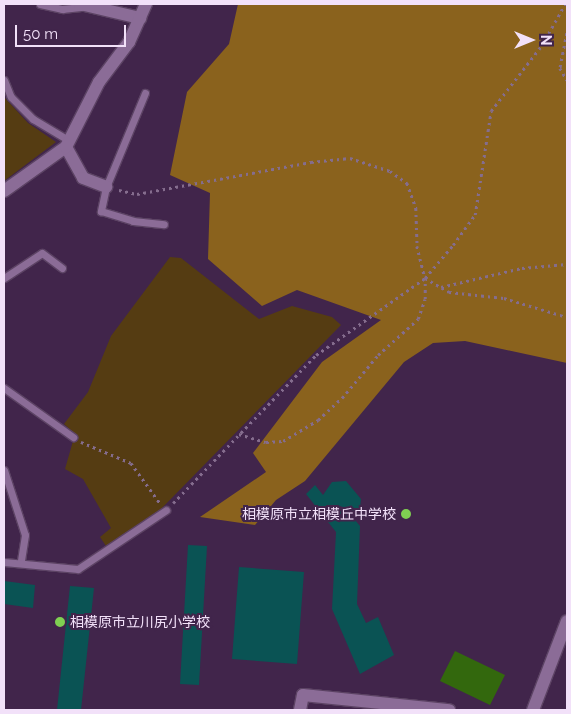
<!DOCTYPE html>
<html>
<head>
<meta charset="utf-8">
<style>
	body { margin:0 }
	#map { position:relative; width:571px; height:714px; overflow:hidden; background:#41254b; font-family:Raleway,"Noto Sans JP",sans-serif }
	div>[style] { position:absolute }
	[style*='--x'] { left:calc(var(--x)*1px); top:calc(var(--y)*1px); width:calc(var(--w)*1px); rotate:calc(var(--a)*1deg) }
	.green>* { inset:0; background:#553c12 }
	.forest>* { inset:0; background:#8a621d }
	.water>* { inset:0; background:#33680d }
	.building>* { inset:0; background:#0a5354 }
	.path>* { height:2.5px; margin-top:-1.25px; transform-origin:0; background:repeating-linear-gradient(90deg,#856d8e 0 2.5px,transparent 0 6.5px) }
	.roads { filter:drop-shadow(1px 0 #5c4364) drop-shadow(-1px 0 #5c4364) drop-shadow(0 1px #5c4364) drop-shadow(0 -1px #5c4364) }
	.lane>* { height:7px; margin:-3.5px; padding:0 3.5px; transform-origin:3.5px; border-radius:3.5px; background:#8b6c97 }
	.street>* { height:12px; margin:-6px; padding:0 6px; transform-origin:6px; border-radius:6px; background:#8b6c97 }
	.dots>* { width:14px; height:14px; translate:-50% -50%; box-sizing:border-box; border:2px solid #41254b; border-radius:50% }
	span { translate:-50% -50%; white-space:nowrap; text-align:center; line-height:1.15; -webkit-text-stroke:4px #41254b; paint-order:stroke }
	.poi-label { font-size:14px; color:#f2e1f9 }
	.right { translate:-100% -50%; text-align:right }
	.left { translate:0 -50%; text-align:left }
	.frame { position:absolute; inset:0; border:5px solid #f2e1f9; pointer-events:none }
	.north { position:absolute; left:506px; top:15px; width:50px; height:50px; -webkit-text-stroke:4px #41254b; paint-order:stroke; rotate:90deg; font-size:14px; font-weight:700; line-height:20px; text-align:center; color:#f2e1f9 }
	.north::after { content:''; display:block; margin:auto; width:18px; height:22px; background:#f2e1f9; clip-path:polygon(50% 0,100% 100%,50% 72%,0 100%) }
	.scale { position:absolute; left:15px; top:25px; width:111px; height:22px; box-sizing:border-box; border:2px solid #f2e1f9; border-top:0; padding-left:6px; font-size:15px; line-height:18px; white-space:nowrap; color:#f2e1f9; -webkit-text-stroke:4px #41254b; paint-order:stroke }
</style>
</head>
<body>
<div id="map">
	<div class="green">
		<i style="clip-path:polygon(4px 97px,28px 123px,56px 142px,4px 181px)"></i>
		<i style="clip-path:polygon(170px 257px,181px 258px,259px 319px,292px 306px,332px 317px,341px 325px,161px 509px,106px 546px,100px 537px,111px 528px,83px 479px,65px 469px,75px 434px,64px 424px,88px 392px,111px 336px)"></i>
	</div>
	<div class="forest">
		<i style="clip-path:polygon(238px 4px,567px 4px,567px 363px,465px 341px,433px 343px,404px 362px,305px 481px,276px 500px,255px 525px,200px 517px,266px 472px,253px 453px,322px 362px,381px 320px,297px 290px,262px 306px,208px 259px,210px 193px,170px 175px,187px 92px,229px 44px)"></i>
	</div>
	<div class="water">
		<i style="clip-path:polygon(455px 651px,505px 675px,490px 705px,440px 681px)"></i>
	</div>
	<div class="building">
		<i style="clip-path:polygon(346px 481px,361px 499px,360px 508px,350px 514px,360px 526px,357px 604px,366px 623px,378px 617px,394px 655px,360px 674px,332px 609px,336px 532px,306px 494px,315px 485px,323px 495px,332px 482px)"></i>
		<i style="clip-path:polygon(188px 545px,207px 546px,199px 685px,180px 684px)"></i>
		<i style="clip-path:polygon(239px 567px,304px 572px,297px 664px,232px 659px)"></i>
		<i style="clip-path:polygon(4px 581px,35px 585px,33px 608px,4px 604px)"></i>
		<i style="clip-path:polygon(70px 586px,94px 588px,81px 710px,57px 710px)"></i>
	</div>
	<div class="path">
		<i style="--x:567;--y:33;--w:36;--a:101"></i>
		<i style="--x:560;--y:68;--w:14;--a:60"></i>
		<i style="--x:119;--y:190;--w:18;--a:13"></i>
		<i style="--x:137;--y:194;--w:177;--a:-10.4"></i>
		<i style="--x:311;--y:162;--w:39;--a:-6"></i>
		<i style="--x:350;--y:158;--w:42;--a:18"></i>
		<i style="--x:390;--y:171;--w:21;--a:35"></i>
		<i style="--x:407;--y:183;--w:27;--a:70"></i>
		<i style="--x:416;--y:208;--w:38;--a:88"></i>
		<i style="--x:417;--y:246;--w:33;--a:76"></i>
		<i style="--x:425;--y:278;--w:28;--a:30"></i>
		<i style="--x:449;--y:292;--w:55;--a:6.2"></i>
		<i style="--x:504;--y:298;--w:66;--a:16.8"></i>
		<i style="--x:441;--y:287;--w:83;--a:-13.2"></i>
		<i style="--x:522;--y:268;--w:45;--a:-5.1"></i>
		<i style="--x:239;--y:434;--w:28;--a:17"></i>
		<i style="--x:266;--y:442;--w:17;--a:-3"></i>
		<i style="--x:283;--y:441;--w:41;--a:-31"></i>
		<i style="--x:318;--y:420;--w:33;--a:-43"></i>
		<i style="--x:342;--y:398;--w:56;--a:-50.1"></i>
		<i style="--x:378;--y:355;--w:54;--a:-42"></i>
		<i style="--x:418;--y:319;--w:21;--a:-71"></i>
		<i style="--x:425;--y:299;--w:21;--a:-90"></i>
		<i style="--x:81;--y:442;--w:54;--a:22.8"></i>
		<i style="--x:131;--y:463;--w:49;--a:54.1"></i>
		<i style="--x:173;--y:503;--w:206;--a:-46"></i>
		<i style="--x:316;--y:355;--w:133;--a:-35.2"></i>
		<i style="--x:425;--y:278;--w:43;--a:-49.7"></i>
		<i style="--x:453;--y:245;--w:37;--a:-54"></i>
		<i style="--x:475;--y:215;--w:105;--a:-81.3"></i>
		<i style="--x:491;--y:111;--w:83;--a:-52.3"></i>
		<i style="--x:542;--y:45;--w:47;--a:-60.7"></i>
	</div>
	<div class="roads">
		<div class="lane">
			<i style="--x:40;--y:4;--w:23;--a:13"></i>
			<i style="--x:62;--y:9;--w:19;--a:-6"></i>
			<i style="--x:4;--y:80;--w:18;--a:68"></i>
			<i style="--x:11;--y:97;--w:31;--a:45"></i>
			<i style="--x:33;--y:119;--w:41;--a:31"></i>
			<i style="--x:145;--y:93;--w:102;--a:112.5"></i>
			<i style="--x:106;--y:187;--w:25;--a:102"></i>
			<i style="--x:101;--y:211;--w:34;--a:17"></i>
			<i style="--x:133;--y:221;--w:31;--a:6"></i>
			<i style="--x:4;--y:278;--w:45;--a:-33.3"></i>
			<i style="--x:42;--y:253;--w:25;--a:37"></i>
			<i style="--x:4;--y:388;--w:85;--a:35.4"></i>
			<i style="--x:4;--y:470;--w:68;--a:72.1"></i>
			<i style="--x:25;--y:535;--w:26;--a:99"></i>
			<i style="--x:4;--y:562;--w:74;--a:5.4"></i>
			<i style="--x:78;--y:569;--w:106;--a:-33.8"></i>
		</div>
		<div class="street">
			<i style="--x:80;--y:4;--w:62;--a:13.1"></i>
			<i style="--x:66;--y:147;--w:35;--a:61"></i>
			<i style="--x:83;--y:178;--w:25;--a:21"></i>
			<i style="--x:4;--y:191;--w:76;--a:-35.4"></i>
			<i style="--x:66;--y:147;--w:73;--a:-63.1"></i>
			<i style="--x:99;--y:82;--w:50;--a:-53.1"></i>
			<i style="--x:129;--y:42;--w:42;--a:-65.9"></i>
			<i style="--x:300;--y:710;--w:15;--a:-79"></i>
			<i style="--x:303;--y:695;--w:147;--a:5.9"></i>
			<i style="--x:533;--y:710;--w:95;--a:-69.1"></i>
		</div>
	</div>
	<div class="dots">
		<i style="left:406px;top:514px;background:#7fd052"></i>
		<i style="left:60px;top:622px;background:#7fd052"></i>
	</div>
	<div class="poi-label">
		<span class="right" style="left:396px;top:514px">相模原市立相模丘中学校</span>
		<span class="left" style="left:70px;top:622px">相模原市立川尻小学校</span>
	</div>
	<div class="frame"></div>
	<div class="north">N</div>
	<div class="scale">50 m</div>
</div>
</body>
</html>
